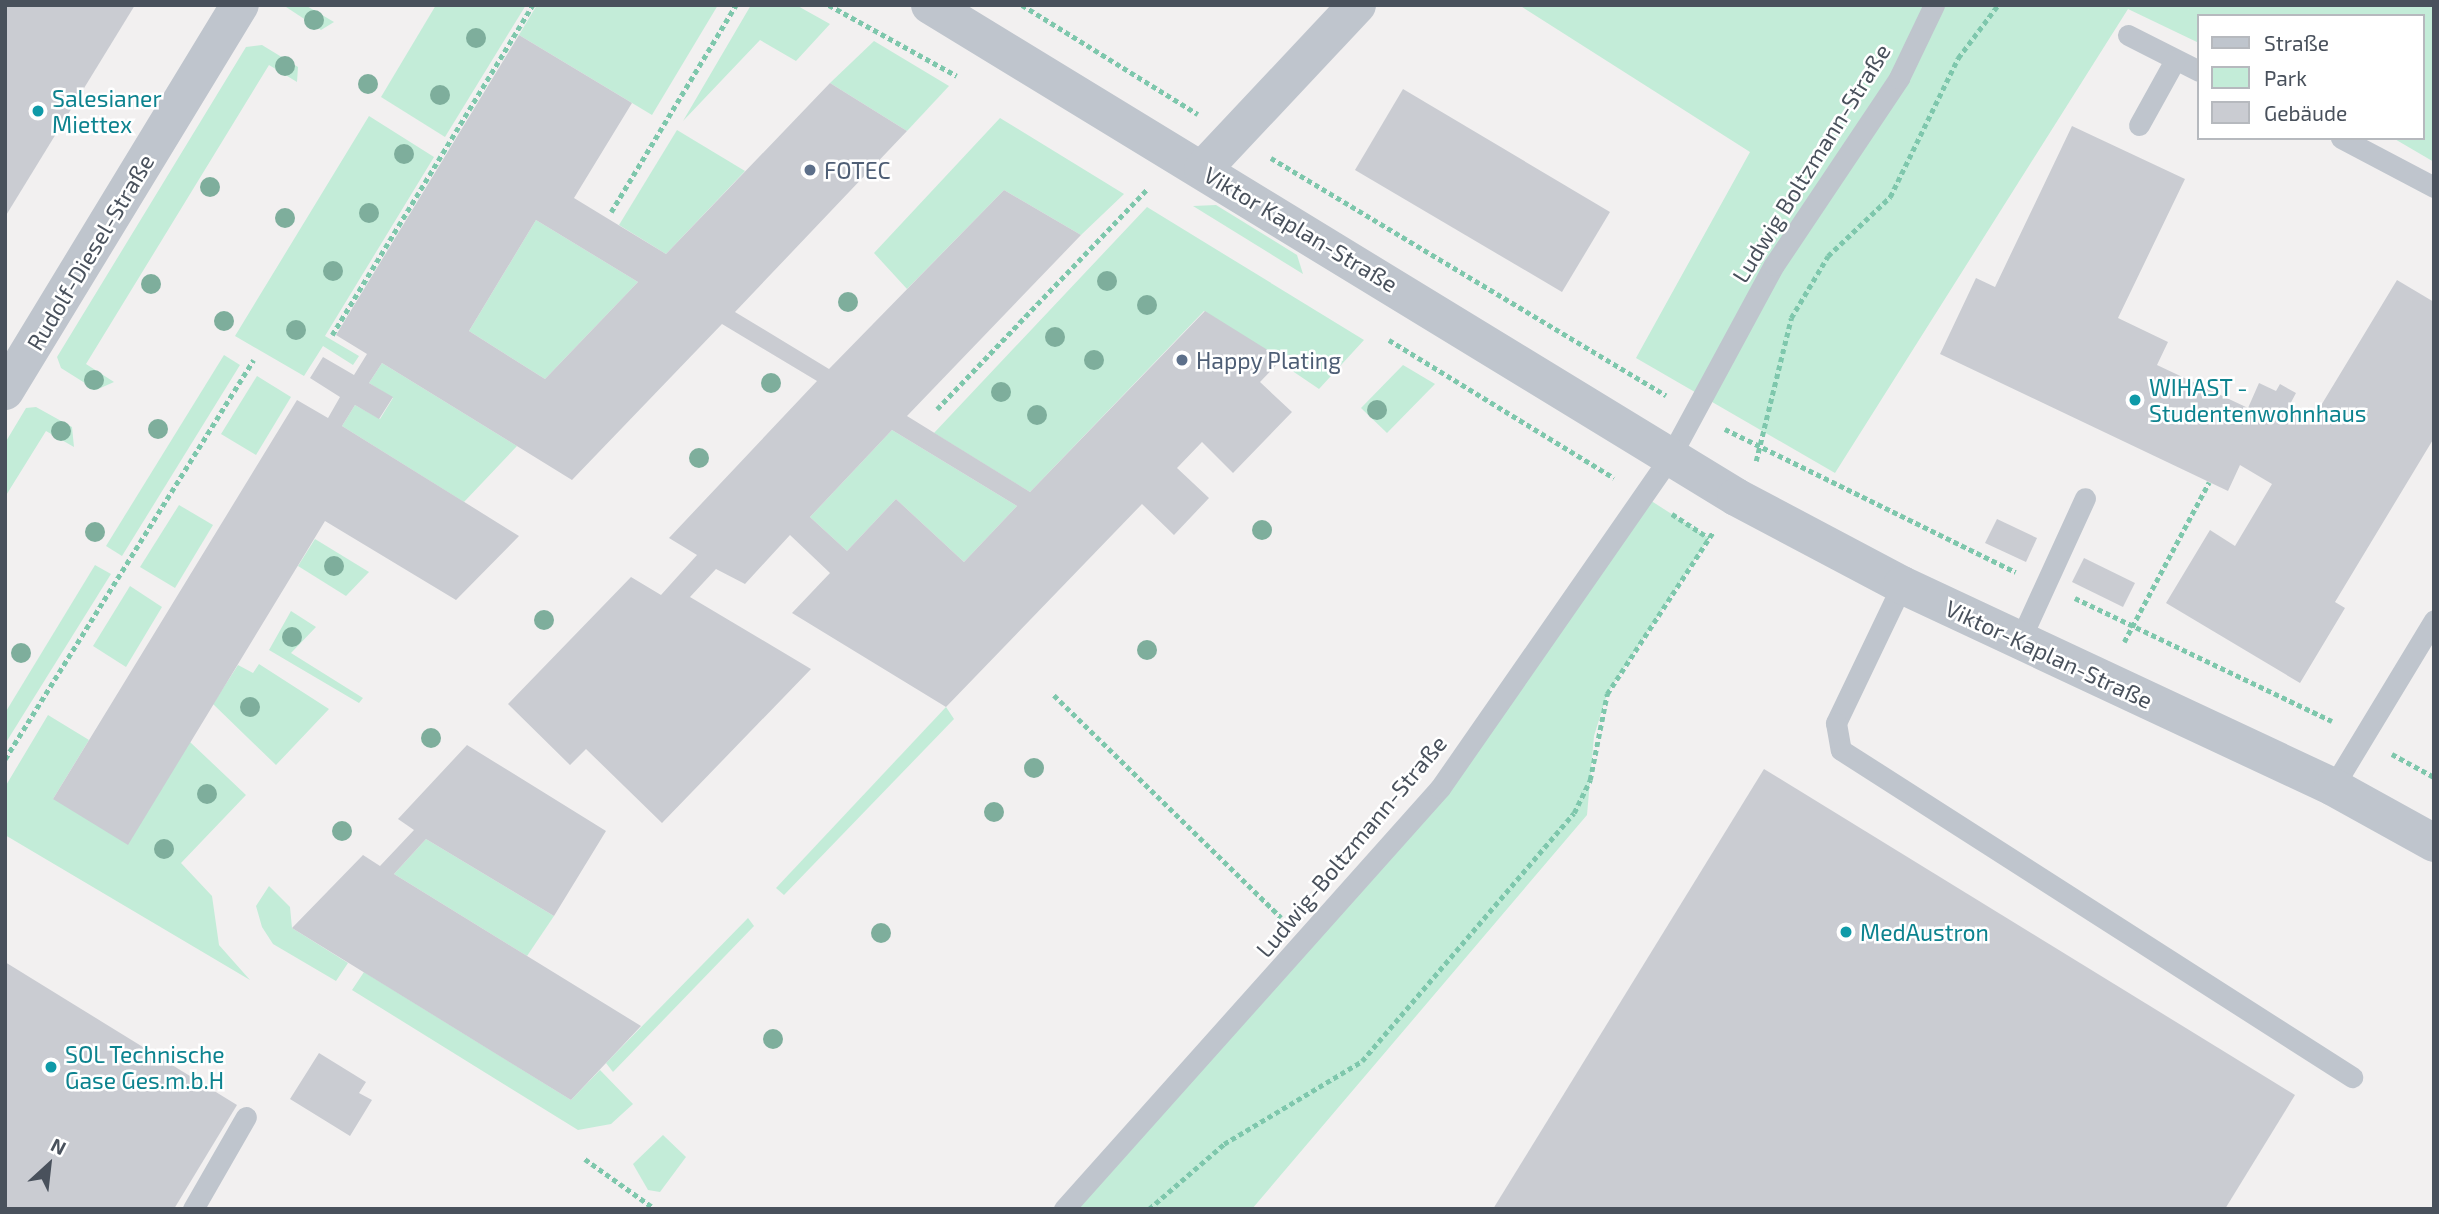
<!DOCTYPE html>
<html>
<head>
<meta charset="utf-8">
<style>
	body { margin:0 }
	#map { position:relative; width:2439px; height:1214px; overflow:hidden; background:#f2f0f0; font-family:"Exo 2",sans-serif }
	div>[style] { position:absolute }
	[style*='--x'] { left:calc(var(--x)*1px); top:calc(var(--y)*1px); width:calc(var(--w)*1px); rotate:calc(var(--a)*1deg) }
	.green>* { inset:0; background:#c3ecd8 }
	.building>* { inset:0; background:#caccd2 }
	.path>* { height:4.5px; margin-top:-2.25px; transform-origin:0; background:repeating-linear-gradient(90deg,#7ec7ac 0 5px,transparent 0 8.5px) }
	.lane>* { height:21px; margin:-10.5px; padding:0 10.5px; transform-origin:10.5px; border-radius:10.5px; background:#bfc5cd }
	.street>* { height:38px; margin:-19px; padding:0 19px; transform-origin:19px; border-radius:19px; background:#bfc5cd }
	.trees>* { width:20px; height:20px; margin:-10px; border-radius:50%; background:#7eae9c }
	.dots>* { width:19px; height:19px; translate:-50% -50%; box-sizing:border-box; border:4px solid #fff; border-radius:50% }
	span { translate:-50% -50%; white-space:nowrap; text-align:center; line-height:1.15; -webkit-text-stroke:5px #fff; paint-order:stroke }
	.culture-label { font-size:23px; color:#0d838f }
	.left { translate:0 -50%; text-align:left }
	.street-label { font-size:23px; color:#49515c }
	.service-label { font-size:23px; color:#4e5e75 }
	.frame { position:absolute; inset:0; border:7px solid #49515c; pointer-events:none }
	.legend { position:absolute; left:2197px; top:14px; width:228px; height:126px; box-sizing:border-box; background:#fff; border:2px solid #b6b9be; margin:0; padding:9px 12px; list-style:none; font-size:21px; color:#49515c }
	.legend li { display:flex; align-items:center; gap:14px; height:35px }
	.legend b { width:35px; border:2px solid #b6b9be }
	.north { position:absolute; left:14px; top:1130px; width:70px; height:70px; -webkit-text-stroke:5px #fff; paint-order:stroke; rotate:27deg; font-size:19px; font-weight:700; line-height:28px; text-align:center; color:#49515c }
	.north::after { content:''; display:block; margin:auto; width:24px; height:32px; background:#49515c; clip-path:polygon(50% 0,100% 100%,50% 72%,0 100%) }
</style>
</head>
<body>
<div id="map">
	<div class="green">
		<i style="clip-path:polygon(283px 5px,305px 5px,334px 22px,321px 30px)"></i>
		<i style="clip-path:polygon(436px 5px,526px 5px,445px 137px,381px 97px)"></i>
		<i style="clip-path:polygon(537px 5px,718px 5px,652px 115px,519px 35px)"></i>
		<i style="clip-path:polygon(751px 5px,796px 5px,830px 24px,796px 61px,760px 40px,683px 121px)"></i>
		<i style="clip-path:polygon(1519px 5px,2434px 5px,2434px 162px,2393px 138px,2423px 138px,2423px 16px,2199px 16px,2199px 43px,2128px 9px,1835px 473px,1636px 358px,1750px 152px)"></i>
		<i style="clip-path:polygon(874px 41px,949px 86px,907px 131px,830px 83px)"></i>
		<i style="clip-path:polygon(262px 45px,298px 67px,297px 82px,269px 65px,86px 364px,114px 382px,96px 390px,61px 368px,57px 357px,246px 47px)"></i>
		<i style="clip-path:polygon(369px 116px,434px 157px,325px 336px,359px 356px,353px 365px,323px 346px,304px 376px,235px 336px)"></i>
		<i style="clip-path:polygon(1000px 118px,1124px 194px,1081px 235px,1004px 190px,907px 289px,874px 253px)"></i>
		<i style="clip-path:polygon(677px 130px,745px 171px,666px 254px,619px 225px)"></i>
		<i style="clip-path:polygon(1216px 205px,1297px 255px,1303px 274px,1193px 206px)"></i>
		<i style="clip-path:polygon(1147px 207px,1364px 340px,1319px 389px,1204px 311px,1030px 492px,934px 433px)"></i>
		<i style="clip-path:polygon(536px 220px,638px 282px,545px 379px,469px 331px)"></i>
		<i style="clip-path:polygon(224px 355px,240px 365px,122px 556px,106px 546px)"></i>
		<i style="clip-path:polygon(382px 363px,517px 446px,464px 502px,342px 426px,355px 405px,380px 419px,393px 398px,369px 383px)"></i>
		<i style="clip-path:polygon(1403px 365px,1435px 384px,1387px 433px,1361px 408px)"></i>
		<i style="clip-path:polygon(257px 376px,291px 397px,256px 455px,221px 434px)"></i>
		<i style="clip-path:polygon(36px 407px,72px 427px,74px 447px,46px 431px,5px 497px,5px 443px,26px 408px)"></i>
		<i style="clip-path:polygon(892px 430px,1017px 506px,964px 562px,896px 499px,847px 551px,810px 517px)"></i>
		<i style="clip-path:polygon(1642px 495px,1709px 538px,1607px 694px,1594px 736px,1587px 815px,1252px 1209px,1072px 1209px,1440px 788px)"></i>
		<i style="clip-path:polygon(179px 505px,213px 525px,175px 588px,140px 567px)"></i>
		<i style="clip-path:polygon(315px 539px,369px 572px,346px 596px,298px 566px)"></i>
		<i style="clip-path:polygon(95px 565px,111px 574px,5px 744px,5px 713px)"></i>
		<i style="clip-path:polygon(130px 586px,162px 607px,126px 667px,93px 646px)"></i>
		<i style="clip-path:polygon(291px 611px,316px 627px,291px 653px,363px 698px,359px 703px,269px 650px)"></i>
		<i style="clip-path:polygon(259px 664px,329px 709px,276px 765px,213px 704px,238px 665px,253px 673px)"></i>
		<i style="clip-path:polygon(946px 707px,954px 719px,784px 895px,776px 888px)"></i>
		<i style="clip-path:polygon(48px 715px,89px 740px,53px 799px,190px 742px,246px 795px,181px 863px,212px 896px,219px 945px,250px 980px,5px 835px,5px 787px)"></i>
		<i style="clip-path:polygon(426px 839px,554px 916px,527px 956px,394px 874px)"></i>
		<i style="clip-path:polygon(269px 886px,290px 907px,292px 928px,348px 963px,336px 981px,273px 944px,262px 927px,256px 906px)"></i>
		<i style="clip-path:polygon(748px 918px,754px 926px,613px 1072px,606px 1063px)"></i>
		<i style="clip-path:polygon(364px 972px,571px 1100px,600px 1070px,633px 1104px,611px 1124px,578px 1130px,352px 990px)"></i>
		<i style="clip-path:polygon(663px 1135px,686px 1157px,660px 1192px,648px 1190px,633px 1164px)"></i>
	</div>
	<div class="building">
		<i style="clip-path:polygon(5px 5px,135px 5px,5px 217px)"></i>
		<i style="clip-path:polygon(evenodd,519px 35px,632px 103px,574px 198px,666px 254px,830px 83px,907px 131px,735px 312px,829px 369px,1004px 190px,1081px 235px,907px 416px,1030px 492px,1205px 311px,1282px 359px,1260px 382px,1292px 412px,1233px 473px,1202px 442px,1177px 468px,1209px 498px,1174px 535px,1142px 504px,946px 707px,792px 613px,830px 573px,790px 535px,745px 584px,716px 569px,690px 597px,811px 669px,662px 823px,586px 749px,570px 765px,508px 704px,631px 577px,661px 595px,697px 555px,669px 538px,817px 381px,722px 324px,572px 480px,382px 363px,369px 383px,393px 397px,379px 419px,355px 405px,342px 426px,519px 536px,456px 600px,325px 521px,128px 845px,53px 799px,297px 400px,328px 418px,340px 397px,310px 378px,323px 357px,354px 375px,367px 354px,336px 335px,519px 35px,536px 220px,638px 282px,545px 379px,469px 331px,536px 220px,519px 35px,892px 430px,1017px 506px,964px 562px,896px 499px,847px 551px,810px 517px,892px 430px)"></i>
		<i style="clip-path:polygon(1403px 89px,1610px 212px,1562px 292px,1355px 170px)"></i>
		<i style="clip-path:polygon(2072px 126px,2185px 179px,2118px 318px,2168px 342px,2157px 365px,2248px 408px,2259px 383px,2276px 391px,2280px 384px,2296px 393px,2288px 408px,2311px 422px,2397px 280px,2434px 302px,2434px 438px,2335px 602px,2345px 608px,2300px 683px,2166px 603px,2210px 530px,2235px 546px,2272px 484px,2240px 465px,2228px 491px,1940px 354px,1976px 278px,1995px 287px)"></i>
		<i style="clip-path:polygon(1997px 519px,2037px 538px,2026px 562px,1985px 543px)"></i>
		<i style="clip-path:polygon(2084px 558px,2135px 583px,2123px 607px,2072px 582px)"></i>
		<i style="clip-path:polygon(467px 745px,606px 831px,554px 916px,426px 839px,394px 874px,641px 1026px,571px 1100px,292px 928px,363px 855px,380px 866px,414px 830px,398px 819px)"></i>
		<i style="clip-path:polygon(1764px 769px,2295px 1095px,2225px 1209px,1493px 1209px)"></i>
		<i style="clip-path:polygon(5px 962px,237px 1105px,174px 1209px,5px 1209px)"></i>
		<i style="clip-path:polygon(319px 1053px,366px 1082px,359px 1093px,372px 1100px,350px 1136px,290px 1099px)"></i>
	</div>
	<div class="path">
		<i style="--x:829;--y:5;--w:146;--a:29"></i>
		<i style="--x:1022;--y:5;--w:207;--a:31.8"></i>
		<i style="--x:1271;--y:158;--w:461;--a:31"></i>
		<i style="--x:611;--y:212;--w:242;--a:-58.9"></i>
		<i style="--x:332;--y:335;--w:386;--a:-58.7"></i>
		<i style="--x:1389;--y:340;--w:264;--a:31.5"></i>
		<i style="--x:937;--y:409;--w:303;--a:-46.3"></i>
		<i style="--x:1725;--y:429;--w:324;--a:26.2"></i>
		<i style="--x:1756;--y:461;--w:147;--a:-76.2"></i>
		<i style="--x:1791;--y:318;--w:72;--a:-59.2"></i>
		<i style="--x:1828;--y:256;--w:86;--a:-43.6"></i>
		<i style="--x:1890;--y:197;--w:155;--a:-63.9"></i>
		<i style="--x:1958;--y:58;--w:66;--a:-53"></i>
		<i style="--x:1672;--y:514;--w:44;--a:33"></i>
		<i style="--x:2075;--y:598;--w:285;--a:25.6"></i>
		<i style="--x:2124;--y:642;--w:181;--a:-62"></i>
		<i style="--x:1054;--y:695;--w:318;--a:44.4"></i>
		<i style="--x:2392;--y:754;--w:48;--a:28.7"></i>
		<i style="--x:5;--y:759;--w:470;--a:-58.1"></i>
		<i style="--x:585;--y:1159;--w:86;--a:35.5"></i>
		<i style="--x:1149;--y:1209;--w:99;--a:-40.9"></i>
		<i style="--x:1224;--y:1144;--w:161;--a:-31"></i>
		<i style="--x:1362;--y:1061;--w:326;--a:-49.5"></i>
		<i style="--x:1574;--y:813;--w:37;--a:-64"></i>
		<i style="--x:1590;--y:780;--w:88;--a:-78.8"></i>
		<i style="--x:1607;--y:694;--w:194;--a:-56.8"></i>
	</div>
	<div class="lane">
		<i style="--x:2128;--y:35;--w:80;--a:26.9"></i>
		<i style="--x:2139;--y:125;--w:74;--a:-61"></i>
		<i style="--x:2341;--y:138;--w:105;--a:27.8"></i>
		<i style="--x:1902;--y:585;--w:153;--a:115.6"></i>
		<i style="--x:1836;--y:723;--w:27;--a:80"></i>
		<i style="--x:1841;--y:750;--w:607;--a:32.62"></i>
		<i style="--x:2020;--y:640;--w:156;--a:-65.4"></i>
		<i style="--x:2333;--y:787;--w:195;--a:-58.8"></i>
		<i style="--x:193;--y:1209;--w:106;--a:-60.1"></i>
		<i style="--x:1064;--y:1209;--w:564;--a:-48.23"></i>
		<i style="--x:1440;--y:788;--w:403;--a:-55.2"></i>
		<i style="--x:1670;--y:457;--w:218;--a:-61.6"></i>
		<i style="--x:1774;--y:265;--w:225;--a:-56.2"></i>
		<i style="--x:1899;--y:78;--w:81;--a:-64.4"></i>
	</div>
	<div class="street">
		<i style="--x:930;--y:5;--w:944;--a:31.4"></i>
		<i style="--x:1736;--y:497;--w:188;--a:27.9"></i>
		<i style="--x:1902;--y:585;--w:476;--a:25.1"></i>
		<i style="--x:2333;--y:787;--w:115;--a:29"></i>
		<i style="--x:1203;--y:169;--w:225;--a:-46.8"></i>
		<i style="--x:5;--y:391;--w:452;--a:-58.7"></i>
	</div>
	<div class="trees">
		<i style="left:314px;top:20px"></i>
		<i style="left:476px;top:38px"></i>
		<i style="left:285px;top:66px"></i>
		<i style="left:368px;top:84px"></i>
		<i style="left:440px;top:95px"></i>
		<i style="left:404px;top:154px"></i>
		<i style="left:210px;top:187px"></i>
		<i style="left:369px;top:213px"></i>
		<i style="left:285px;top:218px"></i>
		<i style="left:333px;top:271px"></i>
		<i style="left:1107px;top:281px"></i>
		<i style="left:151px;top:284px"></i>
		<i style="left:848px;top:302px"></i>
		<i style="left:1147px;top:305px"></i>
		<i style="left:224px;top:321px"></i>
		<i style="left:296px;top:330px"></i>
		<i style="left:1055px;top:337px"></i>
		<i style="left:1094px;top:360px"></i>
		<i style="left:94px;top:380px"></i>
		<i style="left:771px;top:383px"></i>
		<i style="left:1001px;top:392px"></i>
		<i style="left:1377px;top:410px"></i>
		<i style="left:1037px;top:415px"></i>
		<i style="left:158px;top:429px"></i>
		<i style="left:61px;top:431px"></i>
		<i style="left:699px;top:458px"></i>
		<i style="left:1262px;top:530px"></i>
		<i style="left:95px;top:532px"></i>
		<i style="left:334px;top:566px"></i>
		<i style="left:544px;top:620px"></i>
		<i style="left:292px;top:637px"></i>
		<i style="left:1147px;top:650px"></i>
		<i style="left:21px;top:653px"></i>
		<i style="left:250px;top:707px"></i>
		<i style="left:431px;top:738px"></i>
		<i style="left:1034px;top:768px"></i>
		<i style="left:207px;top:794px"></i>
		<i style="left:994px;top:812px"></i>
		<i style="left:342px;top:831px"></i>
		<i style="left:164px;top:849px"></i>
		<i style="left:881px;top:933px"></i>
		<i style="left:773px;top:1039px"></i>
	</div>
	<div class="dots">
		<i style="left:38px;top:111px;background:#0f9aa8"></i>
		<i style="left:810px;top:170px;background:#5c6f8a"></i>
		<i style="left:1182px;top:360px;background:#5c6f8a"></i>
		<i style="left:2135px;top:400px;background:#0f9aa8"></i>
		<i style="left:1846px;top:932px;background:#0f9aa8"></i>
		<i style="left:51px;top:1067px;background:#0f9aa8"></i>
	</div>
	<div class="culture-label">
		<span class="left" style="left:52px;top:111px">Salesianer<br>Miettex</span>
		<span class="left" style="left:2149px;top:400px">WIHAST -<br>Studentenwohnhaus</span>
		<span class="left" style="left:1860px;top:932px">MedAustron</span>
		<span class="left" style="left:65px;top:1067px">SOL Technische<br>Gase Ges.m.b.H</span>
	</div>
	<div class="street-label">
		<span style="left:1811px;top:163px;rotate:-58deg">Ludwig Boltzmann-Straße</span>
		<span style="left:1301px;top:229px;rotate:31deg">Viktor Kaplan-Straße</span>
		<span style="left:90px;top:252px;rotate:-59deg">Rudolf-Diesel-Straße</span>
		<span style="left:2049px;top:654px;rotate:25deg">Viktor-Kaplan-Straße</span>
		<span style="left:1351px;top:846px;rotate:-50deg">Ludwig-Boltzmann-Straße</span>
	</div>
	<div class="service-label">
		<span class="left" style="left:824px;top:170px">FOTEC</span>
		<span class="left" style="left:1196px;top:360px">Happy Plating</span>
	</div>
	<div class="frame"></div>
	<ul class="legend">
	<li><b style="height:9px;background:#bfc5cd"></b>Straße</li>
	<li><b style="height:19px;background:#c3ecd8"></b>Park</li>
	<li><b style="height:19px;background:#caccd2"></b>Gebäude</li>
	</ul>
	<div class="north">N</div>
</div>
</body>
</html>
